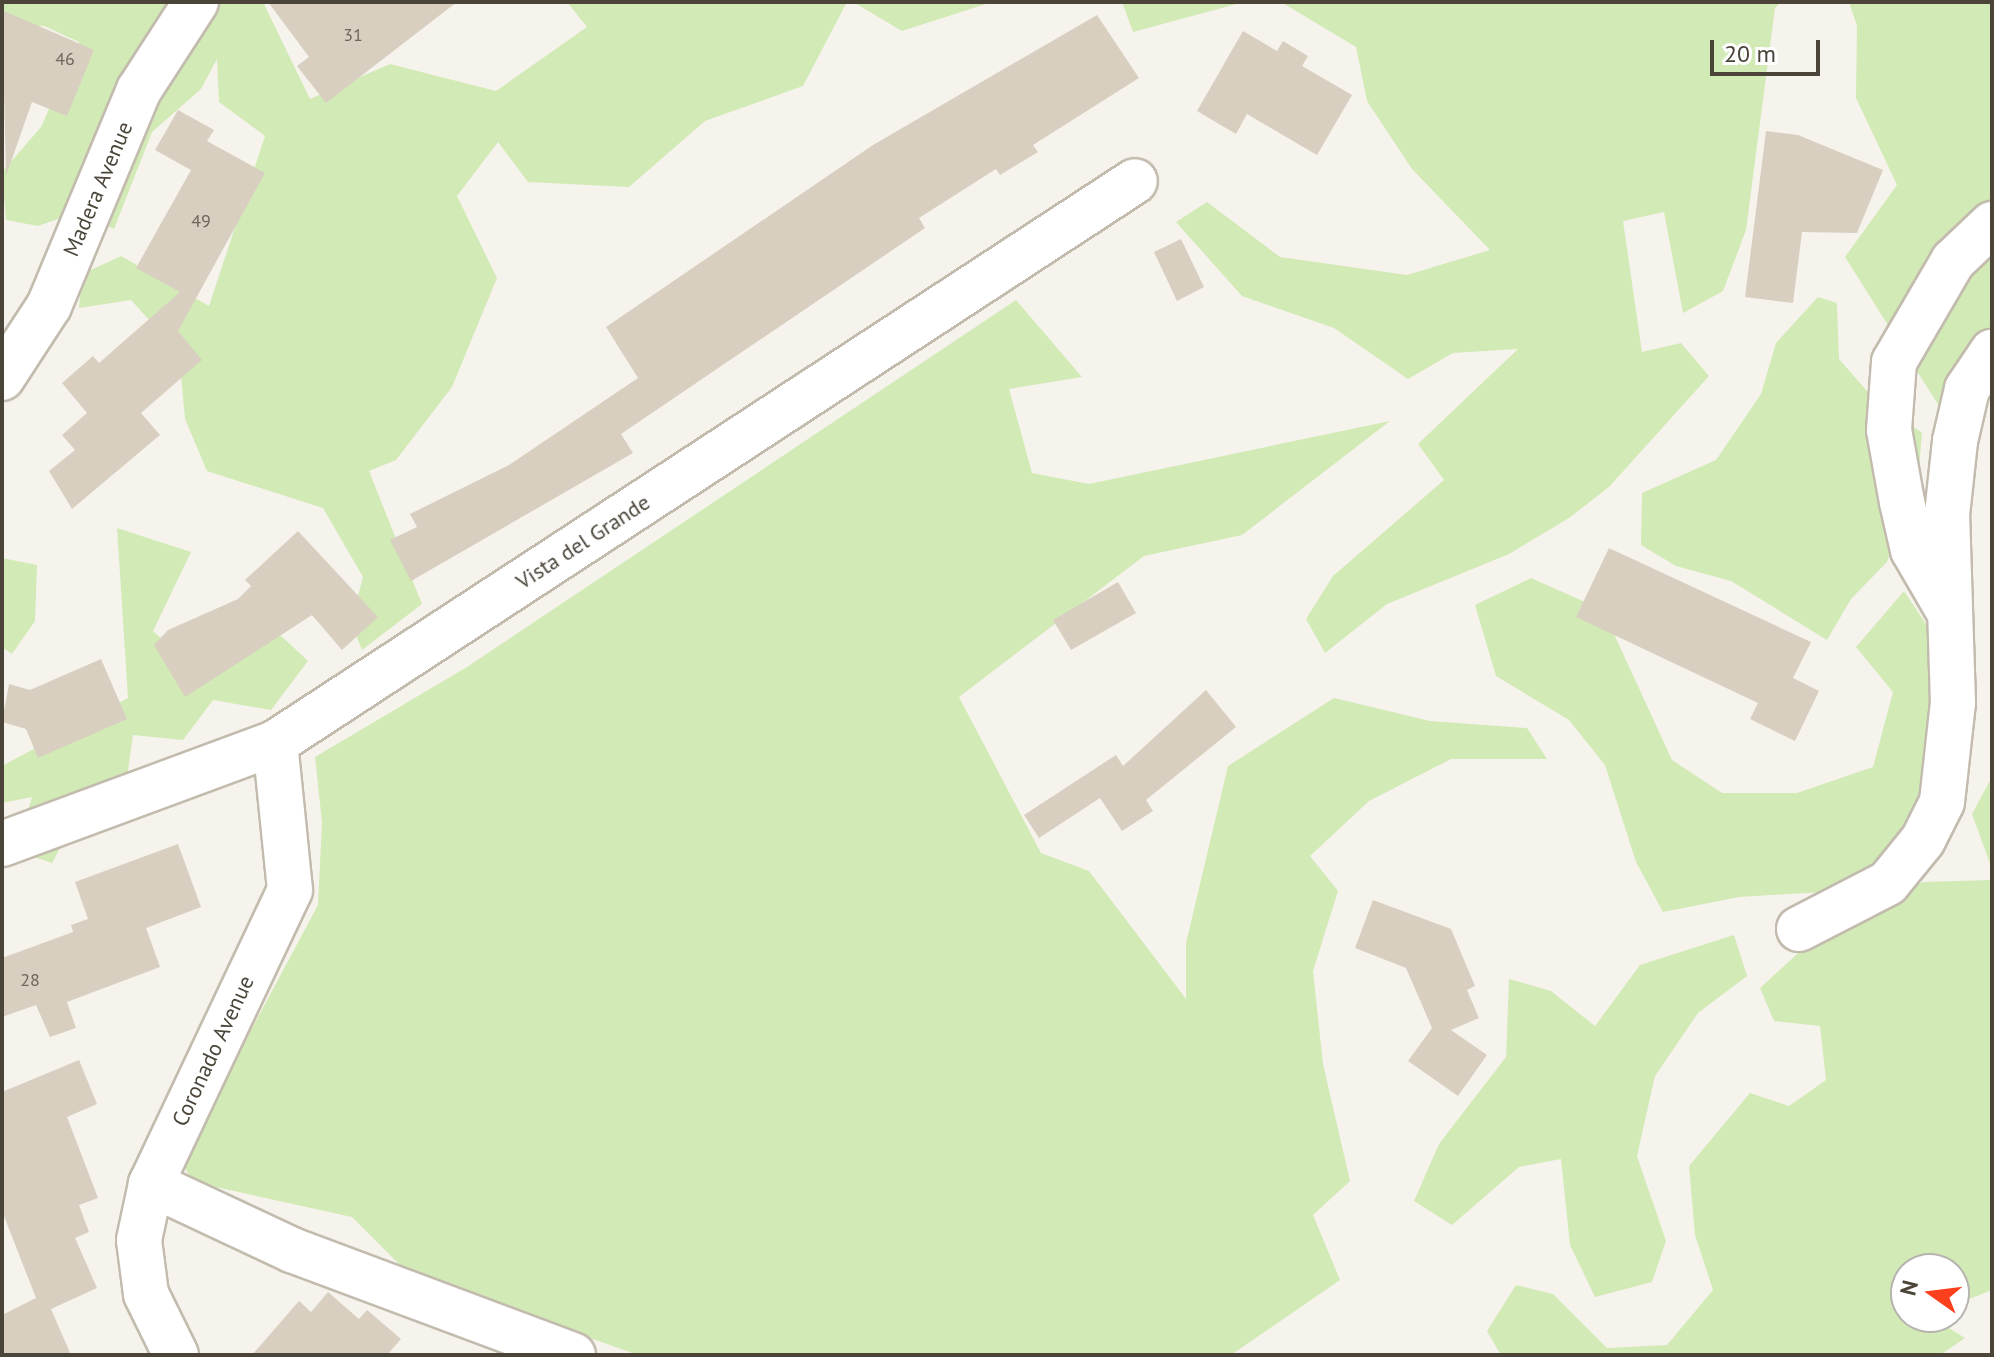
<!DOCTYPE html>
<html>
<head>
<meta charset="utf-8">
<style>
	body { margin:0 }
	#map { position:relative; width:1994px; height:1357px; overflow:hidden; background:#f6f3ec; font-family:"PT Sans",sans-serif }
	div>[style] { position:absolute }
	[style*='--x'] { left:calc(var(--x)*1px); top:calc(var(--y)*1px); width:calc(var(--w)*1px); rotate:calc(var(--a)*1deg) }
	.green>* { inset:0; background:#d2eab5 }
	.building>* { inset:0; background:#d8cfc1 }
	.roads { filter:drop-shadow(2px 0 #c2bbae) drop-shadow(-2px 0 #c2bbae) drop-shadow(0 2px #c2bbae) drop-shadow(0 -2px #c2bbae) }
	.minor>* { height:44px; margin:-22px; padding:0 22px; transform-origin:22px; border-radius:22px; background:#fff }
	span { translate:-50% -50%; white-space:nowrap; text-align:center; line-height:1.15; -webkit-text-stroke:6px #fff; paint-order:stroke }
	.number-label { font-size:18px; color:#6e675b }
	.number-label span { -webkit-text-stroke-width:0 }
	.street-label { font-size:22px; color:#4b4439 }
	.frame { position:absolute; inset:0; border:4px solid #4b4439; pointer-events:none }
	.north { position:absolute; left:1890px; top:1253px; width:80px; height:80px; box-sizing:border-box; background:#fff; border:2px solid #b7b4b0; border-radius:50%; rotate:284deg; font-size:22px; font-weight:700; line-height:32px; text-align:center; color:#4b4439 }
	.north::after { content:''; display:block; margin:auto; width:28px; height:36px; background:#fc3f1d; clip-path:polygon(50% 0,100% 100%,50% 72%,0 100%) }
	.scale { position:absolute; left:1710px; top:40px; width:110px; height:36px; box-sizing:border-box; border:4px solid #4b4439; border-top:0; padding-left:10px; font-size:24px; line-height:28px; white-space:nowrap; color:#4b4439; -webkit-text-stroke:6px #fff; paint-order:stroke }
</style>
</head>
<body>
<div id="map">
	<div class="green">
		<i style="clip-path:polygon(2px 2px,263px 2px,310px 99px,390px 64px,496px 91px,587px 27px,567px 2px,847px 2px,803px 86px,705px 121px,629px 187px,528px 182px,498px 142px,457px 196px,497px 278px,452px 387px,396px 460px,369px 471px,422px 604px,362px 650px,351px 623px,363px 577px,323px 508px,207px 471px,185px 419px,179px 353px,131px 300px,79px 308px,82px 274px,121px 256px,209px 306px,265px 136px,219px 102px,217px 59px,201px 89px,152px 132px,114px 229px,78px 212px,38px 226px,6px 220px,2px 172px,41px 127px,79px 42px,44px 26px,2px 26px)"></i>
		<i style="clip-path:polygon(853px 2px,992px 2px,902px 31px)"></i>
		<i style="clip-path:polygon(1122px 2px,1244px 2px,1133px 32px)"></i>
		<i style="clip-path:polygon(1281px 2px,1781px 2px,1775px 8px,1746px 230px,1723px 291px,1683px 313px,1664px 212px,1623px 221px,1642px 352px,1681px 343px,1709px 376px,1609px 487px,1569px 518px,1509px 554px,1387px 604px,1325px 653px,1306px 619px,1333px 576px,1444px 480px,1418px 444px,1518px 349px,1453px 353px,1408px 379px,1334px 328px,1242px 296px,1176px 222px,1207px 202px,1280px 257px,1407px 275px,1490px 250px,1412px 169px,1367px 101px,1356px 47px)"></i>
		<i style="clip-path:polygon(1849px 2px,1992px 2px,1992px 391px,1939px 406px,1845px 257px,1897px 185px,1856px 98px,1857px 26px)"></i>
		<i style="clip-path:polygon(1818px 297px,1837px 303px,1839px 359px,1873px 398px,1922px 433px,1918px 479px,1887px 562px,1851px 599px,1827px 640px,1731px 581px,1676px 566px,1641px 545px,1642px 493px,1716px 460px,1761px 394px,1776px 343px)"></i>
		<i style="clip-path:polygon(1016px 300px,1082px 377px,1009px 389px,1032px 473px,1089px 484px,1390px 421px,1242px 535px,1144px 556px,959px 697px,1041px 853px,1089px 871px,1186px 999px,1186px 943px,1228px 766px,1334px 698px,1430px 721px,1527px 728px,1547px 759px,1451px 759px,1369px 801px,1310px 856px,1338px 891px,1313px 971px,1323px 1064px,1350px 1181px,1313px 1215px,1340px 1280px,1231px 1355px,638px 1355px,408px 1273px,352px 1217px,193px 1182px,181px 1161px,318px 905px,322px 822px,315px 757px,467px 667px)"></i>
		<i style="clip-path:polygon(117px 528px,191px 552px,153px 631px,184px 660px,277px 632px,308px 661px,271px 710px,213px 700px,183px 740px,133px 735px,127px 778px,132px 808px,104px 832px,70px 830px,52px 863px,16px 851px,32px 797px,2px 803px,2px 766px,128px 698px)"></i>
		<i style="clip-path:polygon(2px 558px,37px 565px,35px 621px,12px 654px,2px 647px)"></i>
		<i style="clip-path:polygon(1531px 578px,1603px 610px,1672px 760px,1722px 793px,1797px 793px,1873px 767px,1893px 692px,1856px 647px,1904px 591px,1928px 627px,1940px 672px,1931px 762px,1905px 841px,1841px 891px,1739px 897px,1663px 912px,1636px 862px,1605px 765px,1569px 720px,1496px 676px,1475px 605px)"></i>
		<i style="clip-path:polygon(1992px 777px,1992px 869px,1972px 814px)"></i>
		<i style="clip-path:polygon(1992px 880px,1992px 1290px,1954px 1305px,1954px 1269px,1906px 1269px,1906px 1317px,1931px 1317px,1965px 1338px,1940px 1355px,1501px 1355px,1487px 1331px,1516px 1285px,1553px 1294px,1607px 1348px,1667px 1345px,1713px 1290px,1695px 1235px,1689px 1166px,1750px 1093px,1789px 1106px,1826px 1080px,1820px 1026px,1774px 1021px,1760px 988px,1820px 933px,1923px 882px)"></i>
		<i style="clip-path:polygon(1734px 935px,1747px 976px,1698px 1013px,1655px 1076px,1637px 1156px,1666px 1241px,1652px 1282px,1595px 1297px,1570px 1245px,1561px 1159px,1519px 1167px,1452px 1225px,1414px 1201px,1439px 1144px,1506px 1057px,1509px 979px,1551px 991px,1595px 1026px,1640px 965px)"></i>
	</div>
	<div class="building">
		<i style="clip-path:polygon(268px 2px,457px 2px,326px 103px,297px 66px,309px 57px)"></i>
		<i style="clip-path:polygon(2px 10px,94px 50px,67px 116px,32px 102px,6px 176px)"></i>
		<i style="clip-path:polygon(1097px 15px,1139px 78px,1033px 145px,1038px 152px,1000px 175px,996px 169px,919px 218px,925px 228px,621px 434px,633px 453px,411px 581px,390px 540px,417px 527px,410px 514px,509px 465px,638px 378px,606px 327px,873px 145px)"></i>
		<i style="clip-path:polygon(1243px 31px,1277px 51px,1283px 41px,1308px 56px,1302px 66px,1352px 95px,1317px 155px,1247px 114px,1236px 134px,1197px 111px)"></i>
		<i style="clip-path:polygon(178px 110px,214px 130px,207px 141px,265px 173px,178px 331px,202px 360px,141px 413px,160px 435px,72px 509px,49px 471px,75px 450px,62px 435px,87px 413px,62px 383px,93px 356px,99px 363px,180px 292px,136px 268px,191px 170px,155px 150px)"></i>
		<i style="clip-path:polygon(1766px 131px,1798px 135px,1883px 170px,1857px 233px,1802px 232px,1793px 303px,1745px 297px)"></i>
		<i style="clip-path:polygon(1181px 239px,1204px 287px,1177px 301px,1154px 252px)"></i>
		<i style="clip-path:polygon(298px 531px,378px 617px,342px 650px,312px 615px,185px 697px,154px 645px,168px 630px,238px 599px,251px 586px,245px 580px)"></i>
		<i style="clip-path:polygon(1609px 548px,1811px 642px,1793px 678px,1819px 691px,1795px 741px,1750px 719px,1758px 703px,1576px 617px)"></i>
		<i style="clip-path:polygon(1118px 582px,1136px 613px,1071px 650px,1053px 620px)"></i>
		<i style="clip-path:polygon(101px 659px,127px 719px,38px 758px,26px 729px,2px 722px,9px 684px,30px 690px)"></i>
		<i style="clip-path:polygon(1206px 690px,1236px 727px,1146px 800px,1153px 811px,1122px 831px,1100px 798px,1039px 838px,1024px 815px,1116px 755px,1123px 766px)"></i>
		<i style="clip-path:polygon(178px 844px,201px 907px,146px 928px,160px 967px,67px 1002px,76px 1028px,50px 1037px,36px 1005px,2px 1017px,2px 958px,73px 932px,71px 925px,88px 919px,75px 882px)"></i>
		<i style="clip-path:polygon(1373px 900px,1451px 929px,1475px 986px,1467px 990px,1479px 1018px,1451px 1030px,1487px 1055px,1458px 1096px,1408px 1061px,1432px 1028px,1406px 968px,1355px 948px)"></i>
		<i style="clip-path:polygon(79px 1060px,97px 1104px,67px 1117px,98px 1198px,79px 1205px,89px 1232px,75px 1238px,97px 1288px,51px 1309px,71px 1355px,2px 1355px,2px 1315px,36px 1298px,2px 1211px,2px 1092px)"></i>
		<i style="clip-path:polygon(328px 1292px,359px 1319px,367px 1310px,401px 1339px,387px 1355px,252px 1355px,299px 1301px,311px 1312px)"></i>
	</div>
	<div class="roads">
		<div class="minor">
			<i style="--x:2;--y:378;--w:86;--a:-56.9"></i>
			<i style="--x:49;--y:306;--w:234;--a:-67.4"></i>
			<i style="--x:139;--y:90;--w:105;--a:-57.1"></i>
			<i style="--x:1949;--y:612;--w:72;--a:-120.1"></i>
			<i style="--x:1913;--y:550;--w:49;--a:-102.9"></i>
			<i style="--x:1902;--y:502;--w:73;--a:-100.2"></i>
			<i style="--x:1889;--y:430;--w:68;--a:-85.8"></i>
			<i style="--x:1894;--y:362;--w:117;--a:-59.7"></i>
			<i style="--x:1953;--y:261;--w:54;--a:-43.5"></i>
			<i style="--x:2;--y:844;--w:291;--a:-20.3"></i>
			<i style="--x:275;--y:743;--w:1027;--a:-33.16"></i>
			<i style="--x:1799;--y:929;--w:100;--a:-27.3"></i>
			<i style="--x:1888;--y:883;--w:55;--a:-50.9"></i>
			<i style="--x:1923;--y:840;--w:42;--a:-63.4"></i>
			<i style="--x:1942;--y:802;--w:100;--a:-83.7"></i>
			<i style="--x:1953;--y:703;--w:188;--a:-91.8"></i>
			<i style="--x:1947;--y:515;--w:74;--a:-83.8"></i>
			<i style="--x:1955;--y:441;--w:53;--a:-77"></i>
			<i style="--x:1967;--y:389;--w:45;--a:-56"></i>
			<i style="--x:151;--y:1184;--w:156;--a:25.1"></i>
			<i style="--x:292;--y:1250;--w:300;--a:20.5"></i>
			<i style="--x:176;--y:1355;--w:68;--a:-116.2"></i>
			<i style="--x:146;--y:1294;--w:54;--a:-97.4"></i>
			<i style="--x:139;--y:1240;--w:57;--a:-77.9"></i>
			<i style="--x:151;--y:1184;--w:325;--a:-64.7"></i>
			<i style="--x:290;--y:890;--w:148;--a:-95.8"></i>
		</div>
	</div>
	<div class="number-label">
		<span style="left:353px;top:35px">31</span>
		<span style="left:65px;top:59px">46</span>
		<span style="left:201px;top:221px">49</span>
		<span style="left:30px;top:980px">28</span>
	</div>
	<div class="street-label">
		<span style="left:98px;top:189px;rotate:-67deg">Madera Avenue</span>
		<span style="left:583px;top:542px;rotate:-33deg">Vista del Grande</span>
		<span style="left:213px;top:1051px;rotate:-65deg">Coronado Avenue</span>
	</div>
	<div class="frame"></div>
	<div class="north">N</div>
	<div class="scale">20 m</div>
</div>
</body>
</html>
